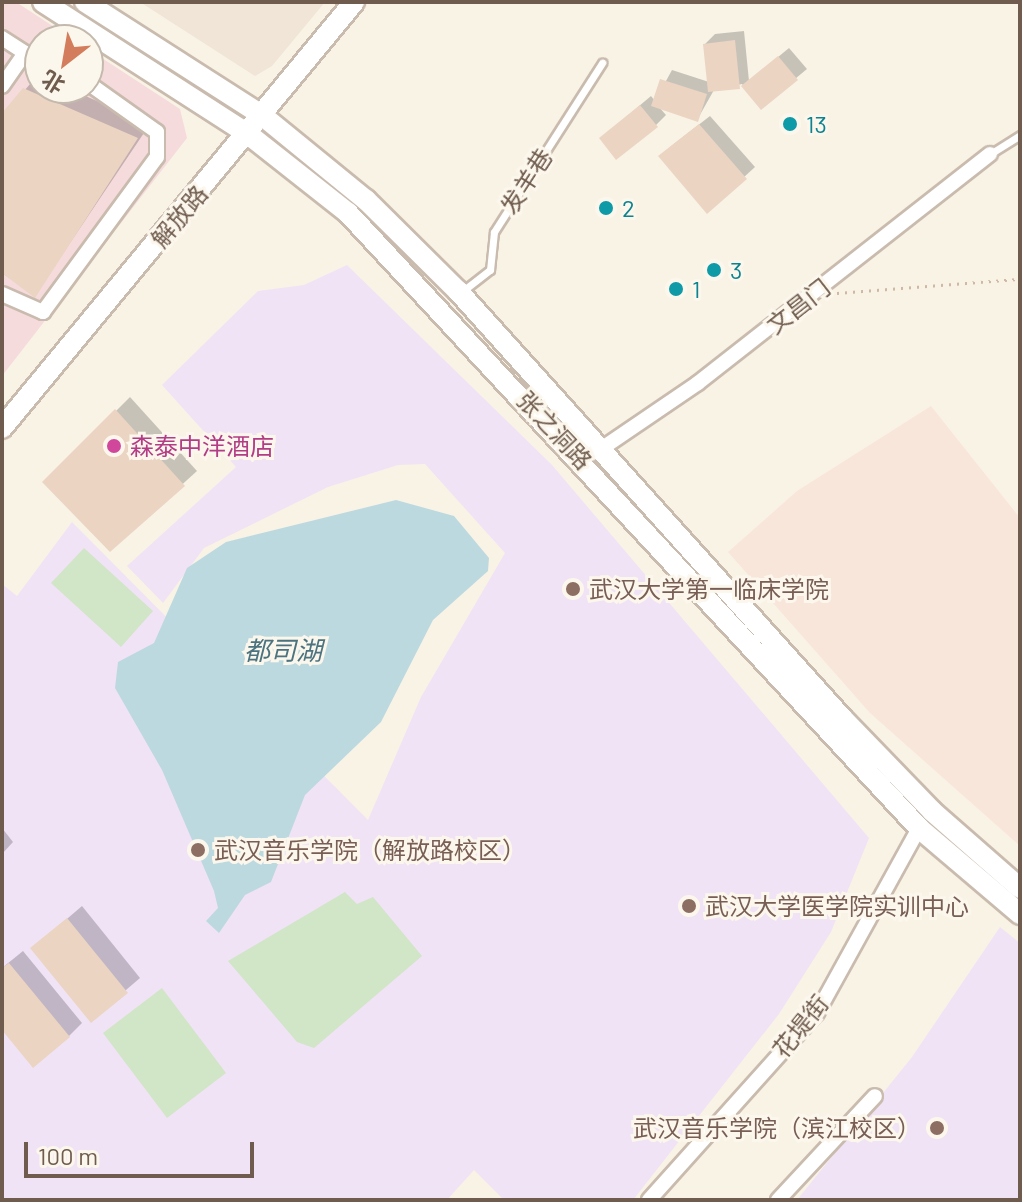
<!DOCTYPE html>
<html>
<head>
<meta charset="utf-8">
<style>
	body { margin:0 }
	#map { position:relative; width:1022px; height:1202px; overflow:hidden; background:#f9f3e6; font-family:Barlow,"Noto Sans SC",sans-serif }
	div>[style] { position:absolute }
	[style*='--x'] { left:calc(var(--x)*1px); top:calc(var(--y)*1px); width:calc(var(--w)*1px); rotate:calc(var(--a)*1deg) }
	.residential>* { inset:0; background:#f0e5d6 }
	.commercial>* { inset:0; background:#f8e6db }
	.education>* { inset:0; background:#f0e3f5 }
	.medical>* { inset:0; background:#f6dbdc }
	.green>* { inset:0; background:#d1e5c7 }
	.water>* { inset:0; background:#bdd9e0 }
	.shadow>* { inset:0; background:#0003 }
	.building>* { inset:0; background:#ebd4c2 }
	.path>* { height:3px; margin-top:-1.5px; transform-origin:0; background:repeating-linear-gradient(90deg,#cfb8a5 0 2px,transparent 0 8px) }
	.roads { filter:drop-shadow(2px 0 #c9bbae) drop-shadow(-2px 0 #c9bbae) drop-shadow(0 2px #c9bbae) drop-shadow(0 -2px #c9bbae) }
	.lane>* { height:7px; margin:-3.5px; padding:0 3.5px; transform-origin:3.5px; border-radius:3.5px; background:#fff }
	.street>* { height:14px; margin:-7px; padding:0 7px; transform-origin:7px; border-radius:7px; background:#fff }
	.secondary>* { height:20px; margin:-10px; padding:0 10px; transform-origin:10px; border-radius:10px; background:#fff }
	.dots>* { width:22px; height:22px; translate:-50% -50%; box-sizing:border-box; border:4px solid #fcf7ec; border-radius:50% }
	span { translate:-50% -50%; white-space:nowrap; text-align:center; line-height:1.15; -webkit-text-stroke:6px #fcf7ec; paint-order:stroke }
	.culture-label { font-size:24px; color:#0d838f }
	.left { translate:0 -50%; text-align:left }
	.street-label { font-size:24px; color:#6f5c4e }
	.hotel-label { font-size:24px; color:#b23c85 }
	.education-label { font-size:24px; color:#785e54 }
	.right { translate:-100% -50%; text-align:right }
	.water-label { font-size:26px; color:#4c7480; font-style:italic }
	.frame { position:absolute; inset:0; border:4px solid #6f5c4e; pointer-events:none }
	.north { position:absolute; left:24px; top:24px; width:80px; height:80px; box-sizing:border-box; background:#fcf7ec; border:2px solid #c4b9ad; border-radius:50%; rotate:211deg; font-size:22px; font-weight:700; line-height:32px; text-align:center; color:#6f5c4e }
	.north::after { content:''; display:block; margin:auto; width:28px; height:36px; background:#d37d5c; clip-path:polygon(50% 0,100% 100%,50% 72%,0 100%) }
	.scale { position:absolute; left:24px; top:1142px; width:230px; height:36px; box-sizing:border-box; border:4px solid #6f5c4e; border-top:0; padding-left:10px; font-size:24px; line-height:28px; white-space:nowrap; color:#6f5c4e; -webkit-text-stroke:6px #fcf7ec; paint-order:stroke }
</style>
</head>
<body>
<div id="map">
	<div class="residential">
		<i style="clip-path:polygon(140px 2px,325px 2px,272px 66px,255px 76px)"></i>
	</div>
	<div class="commercial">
		<i style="clip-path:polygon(931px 406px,1020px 518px,1020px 846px,870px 713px,728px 552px,797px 491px)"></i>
	</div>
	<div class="education">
		<i style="clip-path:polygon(347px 265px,552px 465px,869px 838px,831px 932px,779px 1014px,633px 1200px,504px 1200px,474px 1170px,447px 1200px,2px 1200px,2px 584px,17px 596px,72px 522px,368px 820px,421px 697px,505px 553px,425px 464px,398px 465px,328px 487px,204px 548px,163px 603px,127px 566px,236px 467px,162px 385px,258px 291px,304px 285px)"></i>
		<i style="clip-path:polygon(1000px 927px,1020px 943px,1020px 1200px,797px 1200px,912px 1057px)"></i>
	</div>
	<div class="medical">
		<i style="clip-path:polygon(2px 2px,16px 2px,74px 40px,40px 40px,40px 88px,88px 88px,88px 49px,180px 109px,187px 138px,2px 376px)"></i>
	</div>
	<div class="green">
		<i style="clip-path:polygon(84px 548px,153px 611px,121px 647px,51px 583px)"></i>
		<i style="clip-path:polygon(345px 892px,357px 904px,373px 897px,422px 956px,314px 1048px,297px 1042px,228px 961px)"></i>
		<i style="clip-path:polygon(162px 988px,226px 1073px,167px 1118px,103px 1033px)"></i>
	</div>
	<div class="water">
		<i style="clip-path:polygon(396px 500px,454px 516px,489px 558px,488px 571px,433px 620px,381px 722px,305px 795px,271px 882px,245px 895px,219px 933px,206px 921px,218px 908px,214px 891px,162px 770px,115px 688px,118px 662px,154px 643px,187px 568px,226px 542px)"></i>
	</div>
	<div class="shadow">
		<i style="clip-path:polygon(744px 31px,749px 81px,789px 48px,807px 69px,761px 107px,742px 84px,714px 90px,697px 120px,659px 107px,666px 115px,656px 125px,601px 138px,651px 96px,655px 101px,672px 70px,709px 82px,705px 44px,715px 34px)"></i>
		<i style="clip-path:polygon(38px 75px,40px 88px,67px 88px,150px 124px,35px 295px,2px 273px,2px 116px)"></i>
		<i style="clip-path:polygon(710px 116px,755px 167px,707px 211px,670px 147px)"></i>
		<i style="clip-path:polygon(130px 397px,197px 471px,110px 550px,45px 482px)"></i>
		<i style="clip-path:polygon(2px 828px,13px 842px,2px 854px)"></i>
		<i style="clip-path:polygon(82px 906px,140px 978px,91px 1020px,33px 948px)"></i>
		<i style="clip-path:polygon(23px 951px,82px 1023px,69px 1036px,2px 1027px,2px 968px)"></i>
	</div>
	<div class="building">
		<i style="clip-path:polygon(735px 40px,740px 89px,708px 92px,703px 44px)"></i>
		<i style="clip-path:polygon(778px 56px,798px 80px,761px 110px,741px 86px)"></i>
		<i style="clip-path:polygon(660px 79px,707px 94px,698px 122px,651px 106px)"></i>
		<i style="clip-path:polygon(23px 88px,138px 138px,35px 298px,2px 273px,2px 113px)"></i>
		<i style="clip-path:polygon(640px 105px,658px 127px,616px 160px,599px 138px)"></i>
		<i style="clip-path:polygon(699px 124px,747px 179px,707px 214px,658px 156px)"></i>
		<i style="clip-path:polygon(115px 409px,185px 486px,110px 552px,42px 482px)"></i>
		<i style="clip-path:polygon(67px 918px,128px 993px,91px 1023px,30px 948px)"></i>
		<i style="clip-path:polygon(9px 963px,70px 1037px,33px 1068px,2px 1030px,2px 968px)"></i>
	</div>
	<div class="path">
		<i style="--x:837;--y:293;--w:184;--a:-4.4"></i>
	</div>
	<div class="roads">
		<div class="lane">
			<i style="--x:990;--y:154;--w:36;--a:-32"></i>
			<i style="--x:464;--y:290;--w:33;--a:-38"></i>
			<i style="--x:490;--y:270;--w:38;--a:-84"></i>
			<i style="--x:494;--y:232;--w:201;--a:-57.4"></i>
		</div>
		<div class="street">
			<i style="--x:2;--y:38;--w:27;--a:33"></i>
			<i style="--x:25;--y:53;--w:40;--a:124.9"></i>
			<i style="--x:2;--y:294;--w:45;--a:23.7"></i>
			<i style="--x:43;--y:312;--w:192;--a:-53.7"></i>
			<i style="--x:157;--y:157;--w:25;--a:-90"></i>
			<i style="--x:157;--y:132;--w:85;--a:-144.6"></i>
			<i style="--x:601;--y:449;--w:117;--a:-34.2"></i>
			<i style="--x:698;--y:383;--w:371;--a:-38.1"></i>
			<i style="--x:649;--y:1200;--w:251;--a:-48.1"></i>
			<i style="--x:817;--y:1013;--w:211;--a:-61.1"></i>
			<i style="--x:778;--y:1200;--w:142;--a:-47"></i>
		</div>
		<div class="secondary">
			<i style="--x:43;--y:2;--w:244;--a:32.8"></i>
			<i style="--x:248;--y:134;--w:127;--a:38.3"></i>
			<i style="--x:348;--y:213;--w:839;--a:47.12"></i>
			<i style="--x:919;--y:828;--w:133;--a:40.4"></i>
			<i style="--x:85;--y:2;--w:211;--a:32.6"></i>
			<i style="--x:263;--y:116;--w:133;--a:39.2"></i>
			<i style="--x:366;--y:200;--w:129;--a:44.7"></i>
			<i style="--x:458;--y:291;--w:576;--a:48.03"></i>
			<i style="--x:843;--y:719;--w:128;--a:45.9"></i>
			<i style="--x:932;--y:811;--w:117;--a:41.2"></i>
			<i style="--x:2;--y:428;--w:553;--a:-50.43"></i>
		</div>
	</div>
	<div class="dots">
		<i style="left:790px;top:124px;background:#0f9aa8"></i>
		<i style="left:606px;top:208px;background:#0f9aa8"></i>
		<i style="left:714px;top:270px;background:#0f9aa8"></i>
		<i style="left:676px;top:289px;background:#0f9aa8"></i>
		<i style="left:114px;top:446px;background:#d1479c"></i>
		<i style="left:573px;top:589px;background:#8d6e63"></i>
		<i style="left:198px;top:850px;background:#8d6e63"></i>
		<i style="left:689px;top:906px;background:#8d6e63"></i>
		<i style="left:937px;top:1128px;background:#8d6e63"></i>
	</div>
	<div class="culture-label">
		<span class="left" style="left:806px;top:124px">13</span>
		<span class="left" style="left:622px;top:208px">2</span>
		<span class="left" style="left:730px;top:270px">3</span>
		<span class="left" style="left:692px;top:289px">1</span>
	</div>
	<div class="street-label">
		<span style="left:526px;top:181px;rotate:-57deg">发羊巷</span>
		<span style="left:179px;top:216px;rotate:-50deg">解放路</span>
		<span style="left:798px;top:306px;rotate:-38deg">文昌门</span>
		<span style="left:555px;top:430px;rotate:47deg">张之洞路</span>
		<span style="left:800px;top:1026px;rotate:-51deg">花堤街</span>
	</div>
	<div class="hotel-label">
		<span class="left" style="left:130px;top:446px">森泰中洋酒店</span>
	</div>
	<div class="education-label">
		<span class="left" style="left:589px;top:589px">武汉大学第一临床学院</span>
		<span class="left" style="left:214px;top:850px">武汉音乐学院（解放路校区）</span>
		<span class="left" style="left:705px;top:906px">武汉大学医学院实训中心</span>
		<span class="right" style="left:921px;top:1128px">武汉音乐学院（滨江校区）</span>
	</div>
	<div class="water-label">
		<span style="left:283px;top:650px">都司湖</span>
	</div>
	<div class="frame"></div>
	<div class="north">北</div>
	<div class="scale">100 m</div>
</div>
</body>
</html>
